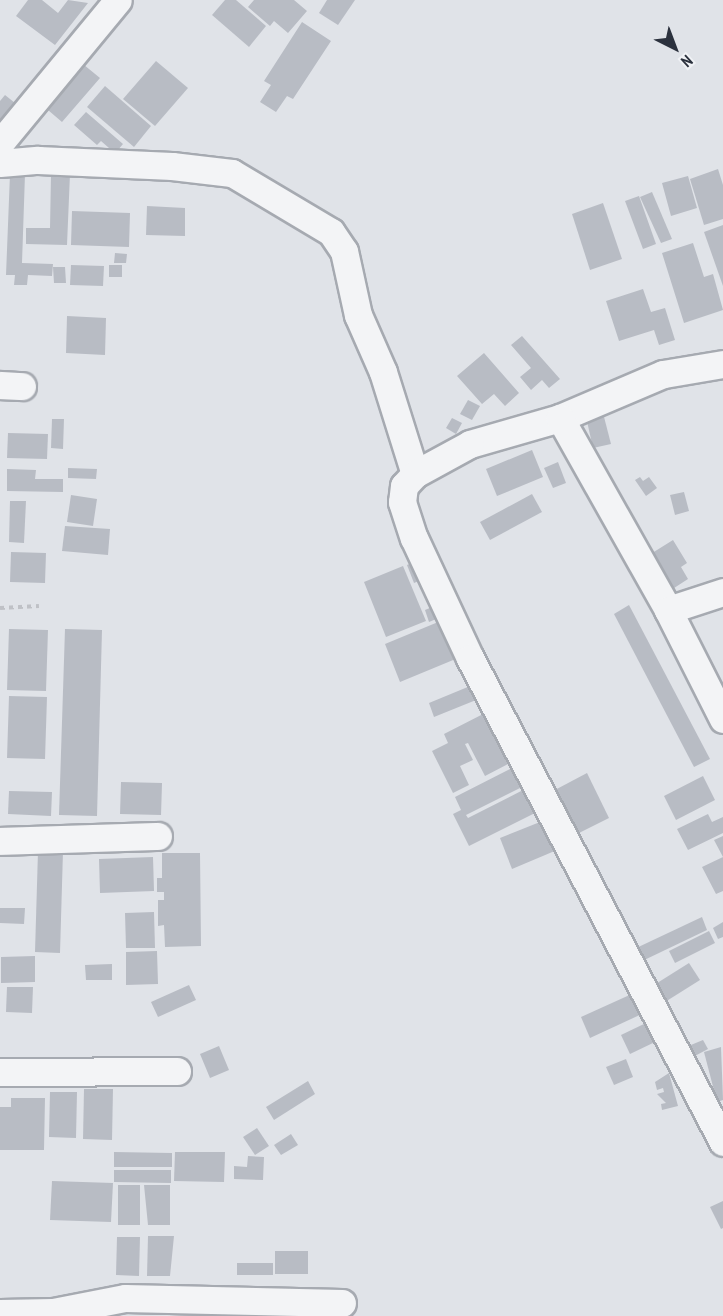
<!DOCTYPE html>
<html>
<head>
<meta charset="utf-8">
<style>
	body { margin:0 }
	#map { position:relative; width:723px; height:1316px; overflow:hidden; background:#e0e3e8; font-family:"PT Sans Narrow",sans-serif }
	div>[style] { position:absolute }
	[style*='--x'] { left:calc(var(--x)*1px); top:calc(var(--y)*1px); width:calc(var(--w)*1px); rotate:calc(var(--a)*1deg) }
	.building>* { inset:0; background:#b8bcc4 }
	.path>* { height:4px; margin-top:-2px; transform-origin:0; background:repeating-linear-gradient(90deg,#bfc1c6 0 4.5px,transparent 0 9px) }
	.roads { filter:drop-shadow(2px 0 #a6aab1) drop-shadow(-2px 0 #a6aab1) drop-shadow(0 2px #a6aab1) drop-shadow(0 -2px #a6aab1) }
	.minor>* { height:27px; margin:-13.5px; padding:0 13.5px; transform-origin:13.5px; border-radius:13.5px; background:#f3f4f6 }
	span { translate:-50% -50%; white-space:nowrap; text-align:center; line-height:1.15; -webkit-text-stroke:6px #f0f2f5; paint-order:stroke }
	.north { position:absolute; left:645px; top:18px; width:60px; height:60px; -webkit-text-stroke:4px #f0f2f5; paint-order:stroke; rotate:138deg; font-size:16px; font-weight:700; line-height:24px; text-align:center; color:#2b313d }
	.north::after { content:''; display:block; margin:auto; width:21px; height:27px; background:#2b313d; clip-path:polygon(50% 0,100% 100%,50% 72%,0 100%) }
</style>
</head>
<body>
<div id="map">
	<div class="building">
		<i style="clip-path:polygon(28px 0,42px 0,58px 13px,68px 0,88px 3px,55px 45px,16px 16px)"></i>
		<i style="clip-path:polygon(225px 0,236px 0,266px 26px,249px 47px,212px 15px)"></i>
		<i style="clip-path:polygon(254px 0,294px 0,307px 11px,288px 33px,274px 21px,270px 26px,248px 7px)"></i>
		<i style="clip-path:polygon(327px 0,355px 0,338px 25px,319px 13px)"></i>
		<i style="clip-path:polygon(302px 22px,331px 41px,293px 99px,287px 96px,276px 112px,260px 102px,271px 85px,264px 81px)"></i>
		<i style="clip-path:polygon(78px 60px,100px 78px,62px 122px,48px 110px,54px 103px,47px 97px)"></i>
		<i style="clip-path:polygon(156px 61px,188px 88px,155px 126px,123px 99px)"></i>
		<i style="clip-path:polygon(105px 86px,151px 126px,134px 147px,87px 107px)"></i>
		<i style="clip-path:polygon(5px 95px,15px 103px,0 123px,0 101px)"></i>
		<i style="clip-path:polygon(86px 112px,123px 144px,111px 158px,105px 153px,109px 148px,101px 141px,97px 145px,74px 125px)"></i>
		<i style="clip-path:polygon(718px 169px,723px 185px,723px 219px,704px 225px,690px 179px)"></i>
		<i style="clip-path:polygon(10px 174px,25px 174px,22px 263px,53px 264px,52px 276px,28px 275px,27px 285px,14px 285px,15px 275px,6px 275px)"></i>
		<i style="clip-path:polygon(51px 174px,70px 174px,67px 245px,26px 244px,26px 228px,50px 228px)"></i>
		<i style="clip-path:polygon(688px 176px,697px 208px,671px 216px,662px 183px)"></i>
		<i style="clip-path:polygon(652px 192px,672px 239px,661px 243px,640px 197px)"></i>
		<i style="clip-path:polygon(639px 196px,656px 244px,643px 249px,625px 201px)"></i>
		<i style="clip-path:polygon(603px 203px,622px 259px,590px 270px,572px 214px)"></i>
		<i style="clip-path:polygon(147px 206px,185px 208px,185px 236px,146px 235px)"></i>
		<i style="clip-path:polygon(72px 211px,130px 213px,129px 247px,71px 245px)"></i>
		<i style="clip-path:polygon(723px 225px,723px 286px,704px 232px)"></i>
		<i style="clip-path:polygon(693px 243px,704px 277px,713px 274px,723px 310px,684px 323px,662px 253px)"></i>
		<i style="clip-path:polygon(115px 253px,127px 254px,126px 263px,114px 263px)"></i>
		<i style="clip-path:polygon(71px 265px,104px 266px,103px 286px,70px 285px)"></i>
		<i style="clip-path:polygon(109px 265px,122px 265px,122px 277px,109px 277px)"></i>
		<i style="clip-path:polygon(53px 267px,65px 267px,66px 283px,54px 283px)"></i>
		<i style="clip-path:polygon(643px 289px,651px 312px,665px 308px,675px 340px,659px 345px,654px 330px,619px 341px,606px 301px)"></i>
		<i style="clip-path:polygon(67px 316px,106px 318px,105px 355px,66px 353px)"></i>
		<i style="clip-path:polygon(522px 336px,560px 379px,549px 388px,542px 380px,531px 390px,520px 377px,531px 368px,511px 345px)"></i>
		<i style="clip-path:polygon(484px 353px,519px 393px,505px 406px,494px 394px,482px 404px,457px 376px)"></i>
		<i style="clip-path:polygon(468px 400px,480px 406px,472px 420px,460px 414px)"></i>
		<i style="clip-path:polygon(603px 413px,611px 444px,593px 448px,586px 417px)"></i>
		<i style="clip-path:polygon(452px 418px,462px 423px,456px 434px,446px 428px)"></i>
		<i style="clip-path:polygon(52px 419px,64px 419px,63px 449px,51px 448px)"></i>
		<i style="clip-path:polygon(8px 433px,48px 434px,47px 459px,7px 458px)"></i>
		<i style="clip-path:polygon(532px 450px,543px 477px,497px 496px,486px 469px)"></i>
		<i style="clip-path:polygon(558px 462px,566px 483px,553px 488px,544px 468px)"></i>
		<i style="clip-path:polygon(68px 468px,97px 469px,96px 479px,68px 478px)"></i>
		<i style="clip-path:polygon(7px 469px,36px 470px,35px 479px,63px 479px,63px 492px,7px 491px)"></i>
		<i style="clip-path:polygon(640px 477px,643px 481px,649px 477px,657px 488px,646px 496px,635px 480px)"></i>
		<i style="clip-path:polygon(684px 492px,689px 511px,675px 515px,670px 495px)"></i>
		<i style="clip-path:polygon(532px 494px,542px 512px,490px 540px,480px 522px)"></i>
		<i style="clip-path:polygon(71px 495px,97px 499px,93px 526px,67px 522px)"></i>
		<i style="clip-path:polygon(10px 501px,26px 501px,24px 543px,9px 542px)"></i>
		<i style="clip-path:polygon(65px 526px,110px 529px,108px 555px,62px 551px)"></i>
		<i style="clip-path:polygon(673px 540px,687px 563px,681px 567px,688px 579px,671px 590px,649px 555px)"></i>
		<i style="clip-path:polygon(11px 552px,46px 553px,45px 583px,10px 582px)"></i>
		<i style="clip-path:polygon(419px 560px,426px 578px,414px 583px,407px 565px)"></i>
		<i style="clip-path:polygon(403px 566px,426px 621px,386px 637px,364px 582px)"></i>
		<i style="clip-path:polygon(437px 605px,441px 617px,429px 622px,425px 610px)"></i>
		<i style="clip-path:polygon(629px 605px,710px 759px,694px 767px,614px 614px)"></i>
		<i style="clip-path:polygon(443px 620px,458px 658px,400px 682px,385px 644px)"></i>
		<i style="clip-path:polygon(9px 629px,48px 630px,46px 691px,7px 690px)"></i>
		<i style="clip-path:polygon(65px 629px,102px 630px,97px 816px,59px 815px)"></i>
		<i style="clip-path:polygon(475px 684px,481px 698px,434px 717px,429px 703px)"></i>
		<i style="clip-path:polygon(9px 696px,47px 697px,45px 759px,7px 758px)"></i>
		<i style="clip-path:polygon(487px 712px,512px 762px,485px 776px,468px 743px,465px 744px,473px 760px,460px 766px,469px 785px,453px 793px,432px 751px,448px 743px,444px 734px)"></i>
		<i style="clip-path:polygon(516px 766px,526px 785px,466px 815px,468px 818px,527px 788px,539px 811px,469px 846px,453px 814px,461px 810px,455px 797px)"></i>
		<i style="clip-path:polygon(587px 773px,609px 818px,575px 835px,553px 791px)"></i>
		<i style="clip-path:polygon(703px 776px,715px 800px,676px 820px,664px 796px)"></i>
		<i style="clip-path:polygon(121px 782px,162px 783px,161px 815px,120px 814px)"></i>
		<i style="clip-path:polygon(9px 791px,52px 792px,51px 816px,8px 814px)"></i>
		<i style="clip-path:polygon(708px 814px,712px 822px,723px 817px,723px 833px,688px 850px,677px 829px)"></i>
		<i style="clip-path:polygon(545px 820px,557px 850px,512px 869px,500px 838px)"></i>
		<i style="clip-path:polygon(723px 836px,723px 891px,716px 894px,702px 867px,723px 857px,714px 840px)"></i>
		<i style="clip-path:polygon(38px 851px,63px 851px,60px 953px,35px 952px)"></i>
		<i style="clip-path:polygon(162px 853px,200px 853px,201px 946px,165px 947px,164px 925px,158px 926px,158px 900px,164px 900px,164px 892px,157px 892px,157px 878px,162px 878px)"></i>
		<i style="clip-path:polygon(153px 857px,154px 891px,100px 893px,99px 859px)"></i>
		<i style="clip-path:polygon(0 908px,25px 908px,24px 924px,0 923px)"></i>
		<i style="clip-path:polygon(154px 912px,155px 948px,126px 948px,125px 913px)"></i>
		<i style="clip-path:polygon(702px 917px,707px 930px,638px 963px,632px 950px)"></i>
		<i style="clip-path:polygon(723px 922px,723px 937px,718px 939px,713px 928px)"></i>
		<i style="clip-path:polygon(709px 931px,715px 943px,675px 963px,669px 951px)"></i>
		<i style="clip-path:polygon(157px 951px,158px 984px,126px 985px,126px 952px)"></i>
		<i style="clip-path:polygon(35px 956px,35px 982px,1px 983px,1px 957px)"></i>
		<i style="clip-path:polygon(689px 963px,700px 980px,665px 1002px,654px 985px)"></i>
		<i style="clip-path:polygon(112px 964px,112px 980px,86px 980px,85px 965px)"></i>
		<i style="clip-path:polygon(189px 985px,196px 1000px,158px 1017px,151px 1002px)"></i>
		<i style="clip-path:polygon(7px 987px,33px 987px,32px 1013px,6px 1012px)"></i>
		<i style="clip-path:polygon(634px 993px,644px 1013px,590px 1038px,581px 1017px)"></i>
		<i style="clip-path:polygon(646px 1023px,655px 1042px,630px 1054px,621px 1035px)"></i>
		<i style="clip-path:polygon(703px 1040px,708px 1049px,691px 1058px,686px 1047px)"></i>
		<i style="clip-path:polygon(219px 1046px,229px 1070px,210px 1078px,200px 1054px)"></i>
		<i style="clip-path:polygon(721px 1047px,723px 1100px,717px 1102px,704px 1052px)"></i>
		<i style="clip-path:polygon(626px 1059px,633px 1077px,614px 1085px,606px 1067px)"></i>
		<i style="clip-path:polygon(669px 1073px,678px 1106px,662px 1110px,661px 1104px,666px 1103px,657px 1094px,664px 1092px,663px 1088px,657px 1090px,655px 1082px)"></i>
		<i style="clip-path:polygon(308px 1081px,315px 1094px,274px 1120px,266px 1107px)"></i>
		<i style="clip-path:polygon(84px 1089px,113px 1089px,112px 1140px,83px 1139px)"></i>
		<i style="clip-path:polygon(50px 1092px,77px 1092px,76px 1138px,49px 1137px)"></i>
		<i style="clip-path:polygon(11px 1098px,45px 1098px,44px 1150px,0 1150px,0 1107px,11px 1107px)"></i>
		<i style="clip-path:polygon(257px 1128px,269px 1146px,255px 1155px,243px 1137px)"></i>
		<i style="clip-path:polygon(291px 1134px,298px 1145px,281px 1155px,274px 1145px)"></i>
		<i style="clip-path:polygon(114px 1152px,172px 1153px,172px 1167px,114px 1167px)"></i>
		<i style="clip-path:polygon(175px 1152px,225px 1152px,224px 1182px,174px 1181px)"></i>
		<i style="clip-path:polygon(248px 1156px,264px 1157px,263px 1180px,234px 1179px,234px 1166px,247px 1167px)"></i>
		<i style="clip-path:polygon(114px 1170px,171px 1170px,171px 1183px,114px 1182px)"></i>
		<i style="clip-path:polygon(52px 1181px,113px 1183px,111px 1222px,50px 1220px)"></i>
		<i style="clip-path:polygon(118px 1185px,140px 1185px,140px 1225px,118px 1225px)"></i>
		<i style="clip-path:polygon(144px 1185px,170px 1185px,170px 1225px,148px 1225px)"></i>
		<i style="clip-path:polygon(723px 1201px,723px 1228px,721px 1229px,710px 1207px)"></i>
		<i style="clip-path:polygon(148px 1236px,174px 1236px,170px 1276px,147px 1276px)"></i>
		<i style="clip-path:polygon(117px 1237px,140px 1237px,139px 1276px,116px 1275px)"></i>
		<i style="clip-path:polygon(275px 1251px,308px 1251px,308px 1274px,275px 1274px)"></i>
		<i style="clip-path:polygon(237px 1263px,273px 1263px,273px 1275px,237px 1275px)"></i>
	</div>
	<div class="path">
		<i style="--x:0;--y:608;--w:39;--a:-3"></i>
	</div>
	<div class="roads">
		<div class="minor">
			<i style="--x:0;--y:143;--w:185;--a:-50.5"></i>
			<i style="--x:0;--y:163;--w:38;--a:-5"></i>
			<i style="--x:38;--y:160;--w:134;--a:2.6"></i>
			<i style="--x:172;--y:166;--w:60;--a:6.7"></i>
			<i style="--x:232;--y:173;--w:115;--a:30.8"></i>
			<i style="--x:331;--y:232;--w:23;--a:56"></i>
			<i style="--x:344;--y:251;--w:66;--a:77.7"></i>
			<i style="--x:358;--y:315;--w:62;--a:66.3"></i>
			<i style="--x:383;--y:372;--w:107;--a:72.6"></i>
			<i style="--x:723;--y:364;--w:61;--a:170.5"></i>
			<i style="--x:663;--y:374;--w:112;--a:156.9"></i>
			<i style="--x:560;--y:418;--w:94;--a:163.9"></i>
			<i style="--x:470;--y:444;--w:63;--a:151.4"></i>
			<i style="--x:415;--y:474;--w:16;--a:133"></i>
			<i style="--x:404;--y:486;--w:16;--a:97"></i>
			<i style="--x:402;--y:502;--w:38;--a:72"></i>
			<i style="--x:414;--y:538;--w:132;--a:65"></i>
			<i style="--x:470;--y:658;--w:546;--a:62.4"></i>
			<i style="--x:0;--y:385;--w:22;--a:3"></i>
			<i style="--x:560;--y:418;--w:220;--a:60.6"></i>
			<i style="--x:668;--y:610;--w:122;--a:63.2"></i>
			<i style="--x:668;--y:610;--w:58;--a:-18.1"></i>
			<i style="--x:0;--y:841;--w:158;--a:-1.8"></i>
			<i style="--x:0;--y:1072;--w:177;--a:-0.3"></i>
			<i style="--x:0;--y:1313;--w:53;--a:-1.1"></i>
			<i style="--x:53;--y:1312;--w:73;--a:-11"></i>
			<i style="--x:125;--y:1298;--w:217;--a:1.3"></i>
		</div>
	</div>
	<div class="north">N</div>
</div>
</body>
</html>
